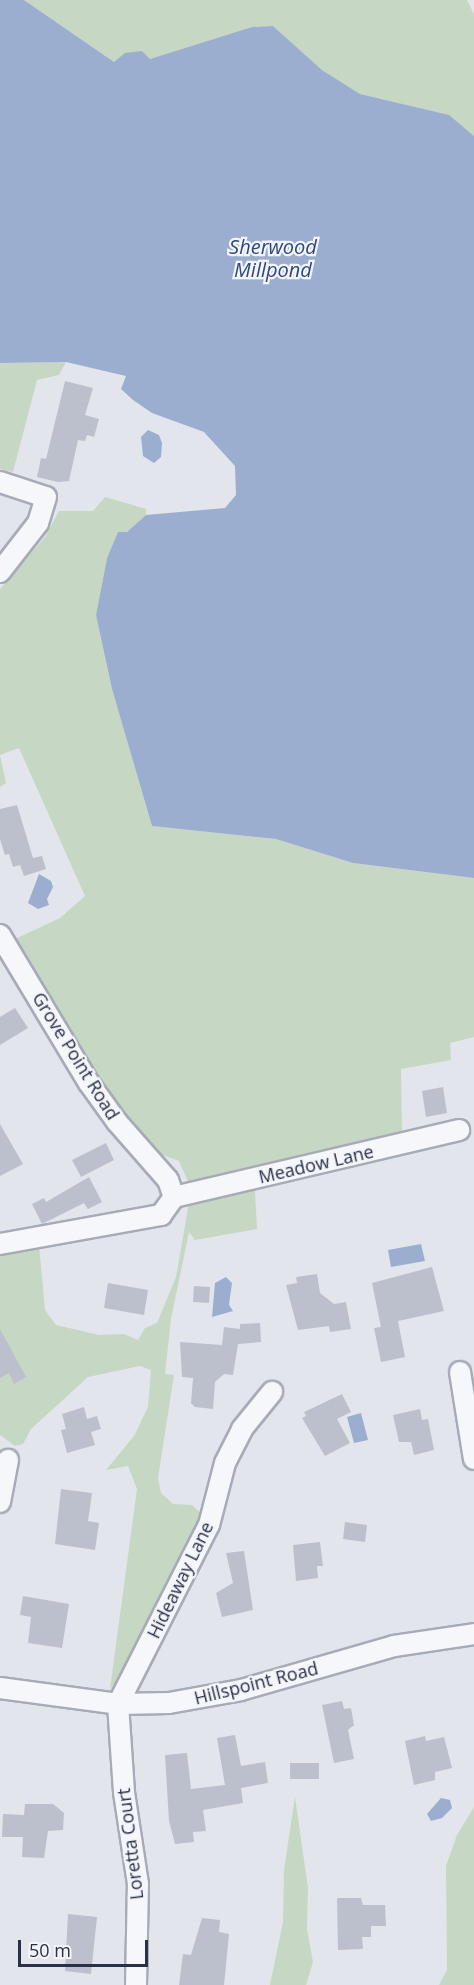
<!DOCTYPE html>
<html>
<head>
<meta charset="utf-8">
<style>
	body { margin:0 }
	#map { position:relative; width:474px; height:1985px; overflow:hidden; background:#e3e5ec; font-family:"Open Sans",sans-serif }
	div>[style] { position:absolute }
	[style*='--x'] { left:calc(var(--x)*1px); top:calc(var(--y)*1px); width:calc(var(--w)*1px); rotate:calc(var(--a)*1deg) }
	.green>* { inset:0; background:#c6d7c3 }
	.water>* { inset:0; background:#9baecf }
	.building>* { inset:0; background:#bcc0cd }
	.roads { filter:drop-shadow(2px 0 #a7abb7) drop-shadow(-2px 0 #a7abb7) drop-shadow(0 2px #a7abb7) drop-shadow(0 -2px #a7abb7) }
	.minor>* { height:20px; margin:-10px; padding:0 10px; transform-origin:10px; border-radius:10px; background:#f6f7fa }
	span { translate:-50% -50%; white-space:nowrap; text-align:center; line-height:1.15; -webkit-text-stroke:4.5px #f3f5f9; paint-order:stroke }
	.street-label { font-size:18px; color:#293047 }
	.water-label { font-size:20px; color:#2e487f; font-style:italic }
	.scale { position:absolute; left:18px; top:1940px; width:130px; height:27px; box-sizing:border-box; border:3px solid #293047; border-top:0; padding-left:8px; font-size:18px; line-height:21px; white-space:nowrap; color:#293047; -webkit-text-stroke:4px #f3f5f9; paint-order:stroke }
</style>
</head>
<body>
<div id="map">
	<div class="green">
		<i style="clip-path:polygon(24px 0,467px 0,474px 14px,474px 136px,448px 115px,360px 94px,322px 70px,273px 26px,252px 27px,150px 59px,114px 62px)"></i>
		<i style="clip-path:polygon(66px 362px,59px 375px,37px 380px,13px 472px,0 469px,0 363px)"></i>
		<i style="clip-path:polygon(105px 497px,146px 509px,146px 515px,127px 532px,118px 532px,107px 558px,96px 615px,112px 689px,152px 826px,276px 839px,353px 863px,474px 878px,474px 1037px,450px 1043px,451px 1060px,401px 1069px,402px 1134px,254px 1171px,257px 1229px,195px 1240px,189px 1232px,171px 1319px,165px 1374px,174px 1375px,158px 1478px,161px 1493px,173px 1504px,192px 1505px,206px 1518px,143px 1648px,110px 1689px,137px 1489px,128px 1466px,106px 1470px,134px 1436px,148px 1407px,151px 1370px,140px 1366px,88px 1377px,31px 1429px,23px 1444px,15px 1446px,0 1435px,0 1250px,39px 1245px,45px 1310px,56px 1325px,99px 1335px,124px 1334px,138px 1340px,145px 1328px,157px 1323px,176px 1277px,188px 1208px,190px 1186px,179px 1161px,143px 1148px,120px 1119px,13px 940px,60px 918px,85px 896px,19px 748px,0 755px,6px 783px,0 787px,0 589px,45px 537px,59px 511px,93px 511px)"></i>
		<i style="clip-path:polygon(295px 1797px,308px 1888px,307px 1929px,313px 1962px,306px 1985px,270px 1985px,283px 1922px,284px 1870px)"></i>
		<i style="clip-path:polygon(474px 1807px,474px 1985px,439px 1985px,447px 1970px,446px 1866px,457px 1835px)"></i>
	</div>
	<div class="water">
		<i style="clip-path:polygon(0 0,24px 0,114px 62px,125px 53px,142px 51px,150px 59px,252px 27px,273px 26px,322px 70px,360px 94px,449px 115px,474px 136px,474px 878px,353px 863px,276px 839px,152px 826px,112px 689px,96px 615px,107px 558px,118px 532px,127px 532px,146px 515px,225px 508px,236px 495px,235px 466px,204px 432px,152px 413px,133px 400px,121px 389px,126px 376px,66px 362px,0 363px)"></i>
		<i style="clip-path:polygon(148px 430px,159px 435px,162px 443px,161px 457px,154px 463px,143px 456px,141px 437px)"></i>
		<i style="clip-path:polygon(39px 874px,51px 881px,53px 887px,47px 899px,49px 905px,38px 909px,28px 903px)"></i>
		<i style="clip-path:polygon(421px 1244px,425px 1261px,391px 1267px,388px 1250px)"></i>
		<i style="clip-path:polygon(226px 1277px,232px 1283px,229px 1305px,233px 1311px,212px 1317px,215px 1283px)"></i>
		<i style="clip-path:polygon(361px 1413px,368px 1440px,354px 1443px,347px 1417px)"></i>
		<i style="clip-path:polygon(441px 1798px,450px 1800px,452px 1808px,442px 1818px,431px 1821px,427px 1814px)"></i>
	</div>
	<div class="building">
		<i style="clip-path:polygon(65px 381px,93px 388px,85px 415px,99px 419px,94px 437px,87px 435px,85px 441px,78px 440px,69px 481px,58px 482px,37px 477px,41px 458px,46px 459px)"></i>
		<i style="clip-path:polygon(17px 805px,33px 858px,42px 856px,46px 869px,24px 876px,20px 865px,13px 867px,9px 854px,5px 855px,0 839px,0 809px)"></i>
		<i style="clip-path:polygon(15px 1008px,28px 1028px,0 1045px,0 1017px)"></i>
		<i style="clip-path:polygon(443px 1087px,447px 1113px,426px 1117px,422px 1091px)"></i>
		<i style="clip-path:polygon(0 1124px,23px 1164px,0 1176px)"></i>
		<i style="clip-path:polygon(106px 1143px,114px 1160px,81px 1177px,72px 1160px)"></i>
		<i style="clip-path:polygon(89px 1177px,102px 1202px,88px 1209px,84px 1203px,42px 1224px,32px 1204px,44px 1198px,46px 1202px)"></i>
		<i style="clip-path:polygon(432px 1267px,444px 1311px,398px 1321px,405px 1357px,381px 1362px,374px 1328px,381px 1327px,372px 1283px)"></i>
		<i style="clip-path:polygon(317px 1274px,320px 1293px,334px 1304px,346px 1302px,351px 1329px,330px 1332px,329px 1326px,298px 1330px,286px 1285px,297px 1283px,296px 1277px)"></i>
		<i style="clip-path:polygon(108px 1283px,148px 1290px,144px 1315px,104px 1308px)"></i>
		<i style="clip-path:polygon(194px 1286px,210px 1287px,209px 1303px,193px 1302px)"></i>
		<i style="clip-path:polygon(260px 1323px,261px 1342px,238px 1344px,233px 1375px,224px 1374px,215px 1382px,213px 1409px,195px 1407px,191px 1403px,193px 1378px,182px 1377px,180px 1342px,222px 1345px,224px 1327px,240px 1329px,240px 1324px)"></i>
		<i style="clip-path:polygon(0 1329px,26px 1377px,14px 1384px,9px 1373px,0 1378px)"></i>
		<i style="clip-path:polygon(342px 1394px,351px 1412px,337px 1419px,350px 1443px,325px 1456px,302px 1418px,306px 1416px,304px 1412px)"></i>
		<i style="clip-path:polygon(84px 1407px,87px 1419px,97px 1416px,101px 1429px,91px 1432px,95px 1445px,67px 1453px,61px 1430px,66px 1429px,62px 1414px)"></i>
		<i style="clip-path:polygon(420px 1409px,422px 1420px,428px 1419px,434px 1450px,414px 1455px,411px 1442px,399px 1442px,393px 1415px)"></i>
		<i style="clip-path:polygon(61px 1489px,92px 1493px,88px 1521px,99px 1523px,95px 1550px,55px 1544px)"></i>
		<i style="clip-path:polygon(345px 1522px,367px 1525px,365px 1542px,343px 1539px)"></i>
		<i style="clip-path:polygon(320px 1542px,323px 1566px,317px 1566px,318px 1578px,296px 1581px,293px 1545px)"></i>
		<i style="clip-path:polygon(244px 1551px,253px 1610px,222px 1617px,216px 1593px,233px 1583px,226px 1553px)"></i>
		<i style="clip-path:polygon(23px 1596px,69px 1604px,62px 1648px,28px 1643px,31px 1617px,20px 1615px)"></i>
		<i style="clip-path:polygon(342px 1701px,344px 1709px,351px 1708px,354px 1725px,348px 1730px,354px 1759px,334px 1763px,322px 1705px)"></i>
		<i style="clip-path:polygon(235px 1735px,241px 1766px,265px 1762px,268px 1783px,241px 1788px,243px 1803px,203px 1810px,206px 1831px,193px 1832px,194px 1842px,175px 1844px,169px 1821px,165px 1755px,187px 1753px,191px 1789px,225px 1785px,217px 1738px)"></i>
		<i style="clip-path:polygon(425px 1736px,426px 1741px,444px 1737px,452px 1768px,435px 1772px,435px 1780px,414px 1785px,405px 1741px)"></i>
		<i style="clip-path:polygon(290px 1763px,319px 1763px,319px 1779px,290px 1779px)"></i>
		<i style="clip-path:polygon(25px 1804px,53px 1804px,64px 1813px,63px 1830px,48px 1831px,44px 1858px,22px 1857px,23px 1837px,2px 1837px,3px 1814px,24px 1815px)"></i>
		<i style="clip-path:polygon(337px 1898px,361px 1898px,363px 1905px,385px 1905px,386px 1926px,371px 1926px,371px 1937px,362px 1937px,363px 1949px,338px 1950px)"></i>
		<i style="clip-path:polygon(68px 1914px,97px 1917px,91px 1974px,65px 1971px)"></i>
		<i style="clip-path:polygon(202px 1918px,220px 1920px,219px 1932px,229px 1934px,224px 1985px,179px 1985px,183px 1954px,191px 1955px)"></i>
	</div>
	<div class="roads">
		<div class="minor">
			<i style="--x:0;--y:482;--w:48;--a:18.1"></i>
			<i style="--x:46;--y:497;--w:27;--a:107"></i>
			<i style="--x:38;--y:523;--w:62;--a:127.8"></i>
			<i style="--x:0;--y:935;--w:173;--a:59"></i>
			<i style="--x:89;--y:1083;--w:48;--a:54.3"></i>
			<i style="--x:117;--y:1122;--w:77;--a:48.7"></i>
			<i style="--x:168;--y:1180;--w:18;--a:71"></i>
			<i style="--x:174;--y:1197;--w:293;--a:-13.2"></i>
			<i style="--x:0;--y:1244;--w:164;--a:-10.2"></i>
			<i style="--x:161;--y:1215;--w:22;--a:-54"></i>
			<i style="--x:460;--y:1372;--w:88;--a:80.9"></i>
			<i style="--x:0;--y:1502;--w:43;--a:-79.2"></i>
			<i style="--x:0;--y:1688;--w:119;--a:7.7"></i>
			<i style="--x:118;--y:1704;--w:51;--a:-1.1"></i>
			<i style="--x:169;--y:1703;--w:73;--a:-10.2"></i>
			<i style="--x:241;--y:1690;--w:159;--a:-16"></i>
			<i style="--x:394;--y:1646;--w:81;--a:-8.5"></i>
			<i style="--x:136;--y:1985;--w:101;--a:-88.9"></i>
			<i style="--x:138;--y:1884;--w:93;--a:-98.7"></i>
			<i style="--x:124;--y:1792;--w:88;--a:-93.9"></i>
			<i style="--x:118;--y:1704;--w:201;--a:-63.1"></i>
			<i style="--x:209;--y:1525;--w:64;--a:-75.5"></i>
			<i style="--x:225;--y:1463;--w:38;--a:-63"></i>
			<i style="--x:242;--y:1429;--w:48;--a:-51"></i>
		</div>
	</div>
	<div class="street-label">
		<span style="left:76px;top:1056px;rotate:58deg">Grove Point Road</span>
		<span style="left:316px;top:1164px;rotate:-13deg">Meadow Lane</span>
		<span style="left:180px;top:1580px;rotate:-64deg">Hideaway Lane</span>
		<span style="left:256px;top:1683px;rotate:-14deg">Hillspoint Road</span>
		<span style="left:130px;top:1844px;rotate:-97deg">Loretta Court</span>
	</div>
	<div class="water-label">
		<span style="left:273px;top:258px">Sherwood<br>Millpond</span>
	</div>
	<div class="scale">50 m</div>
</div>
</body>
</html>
